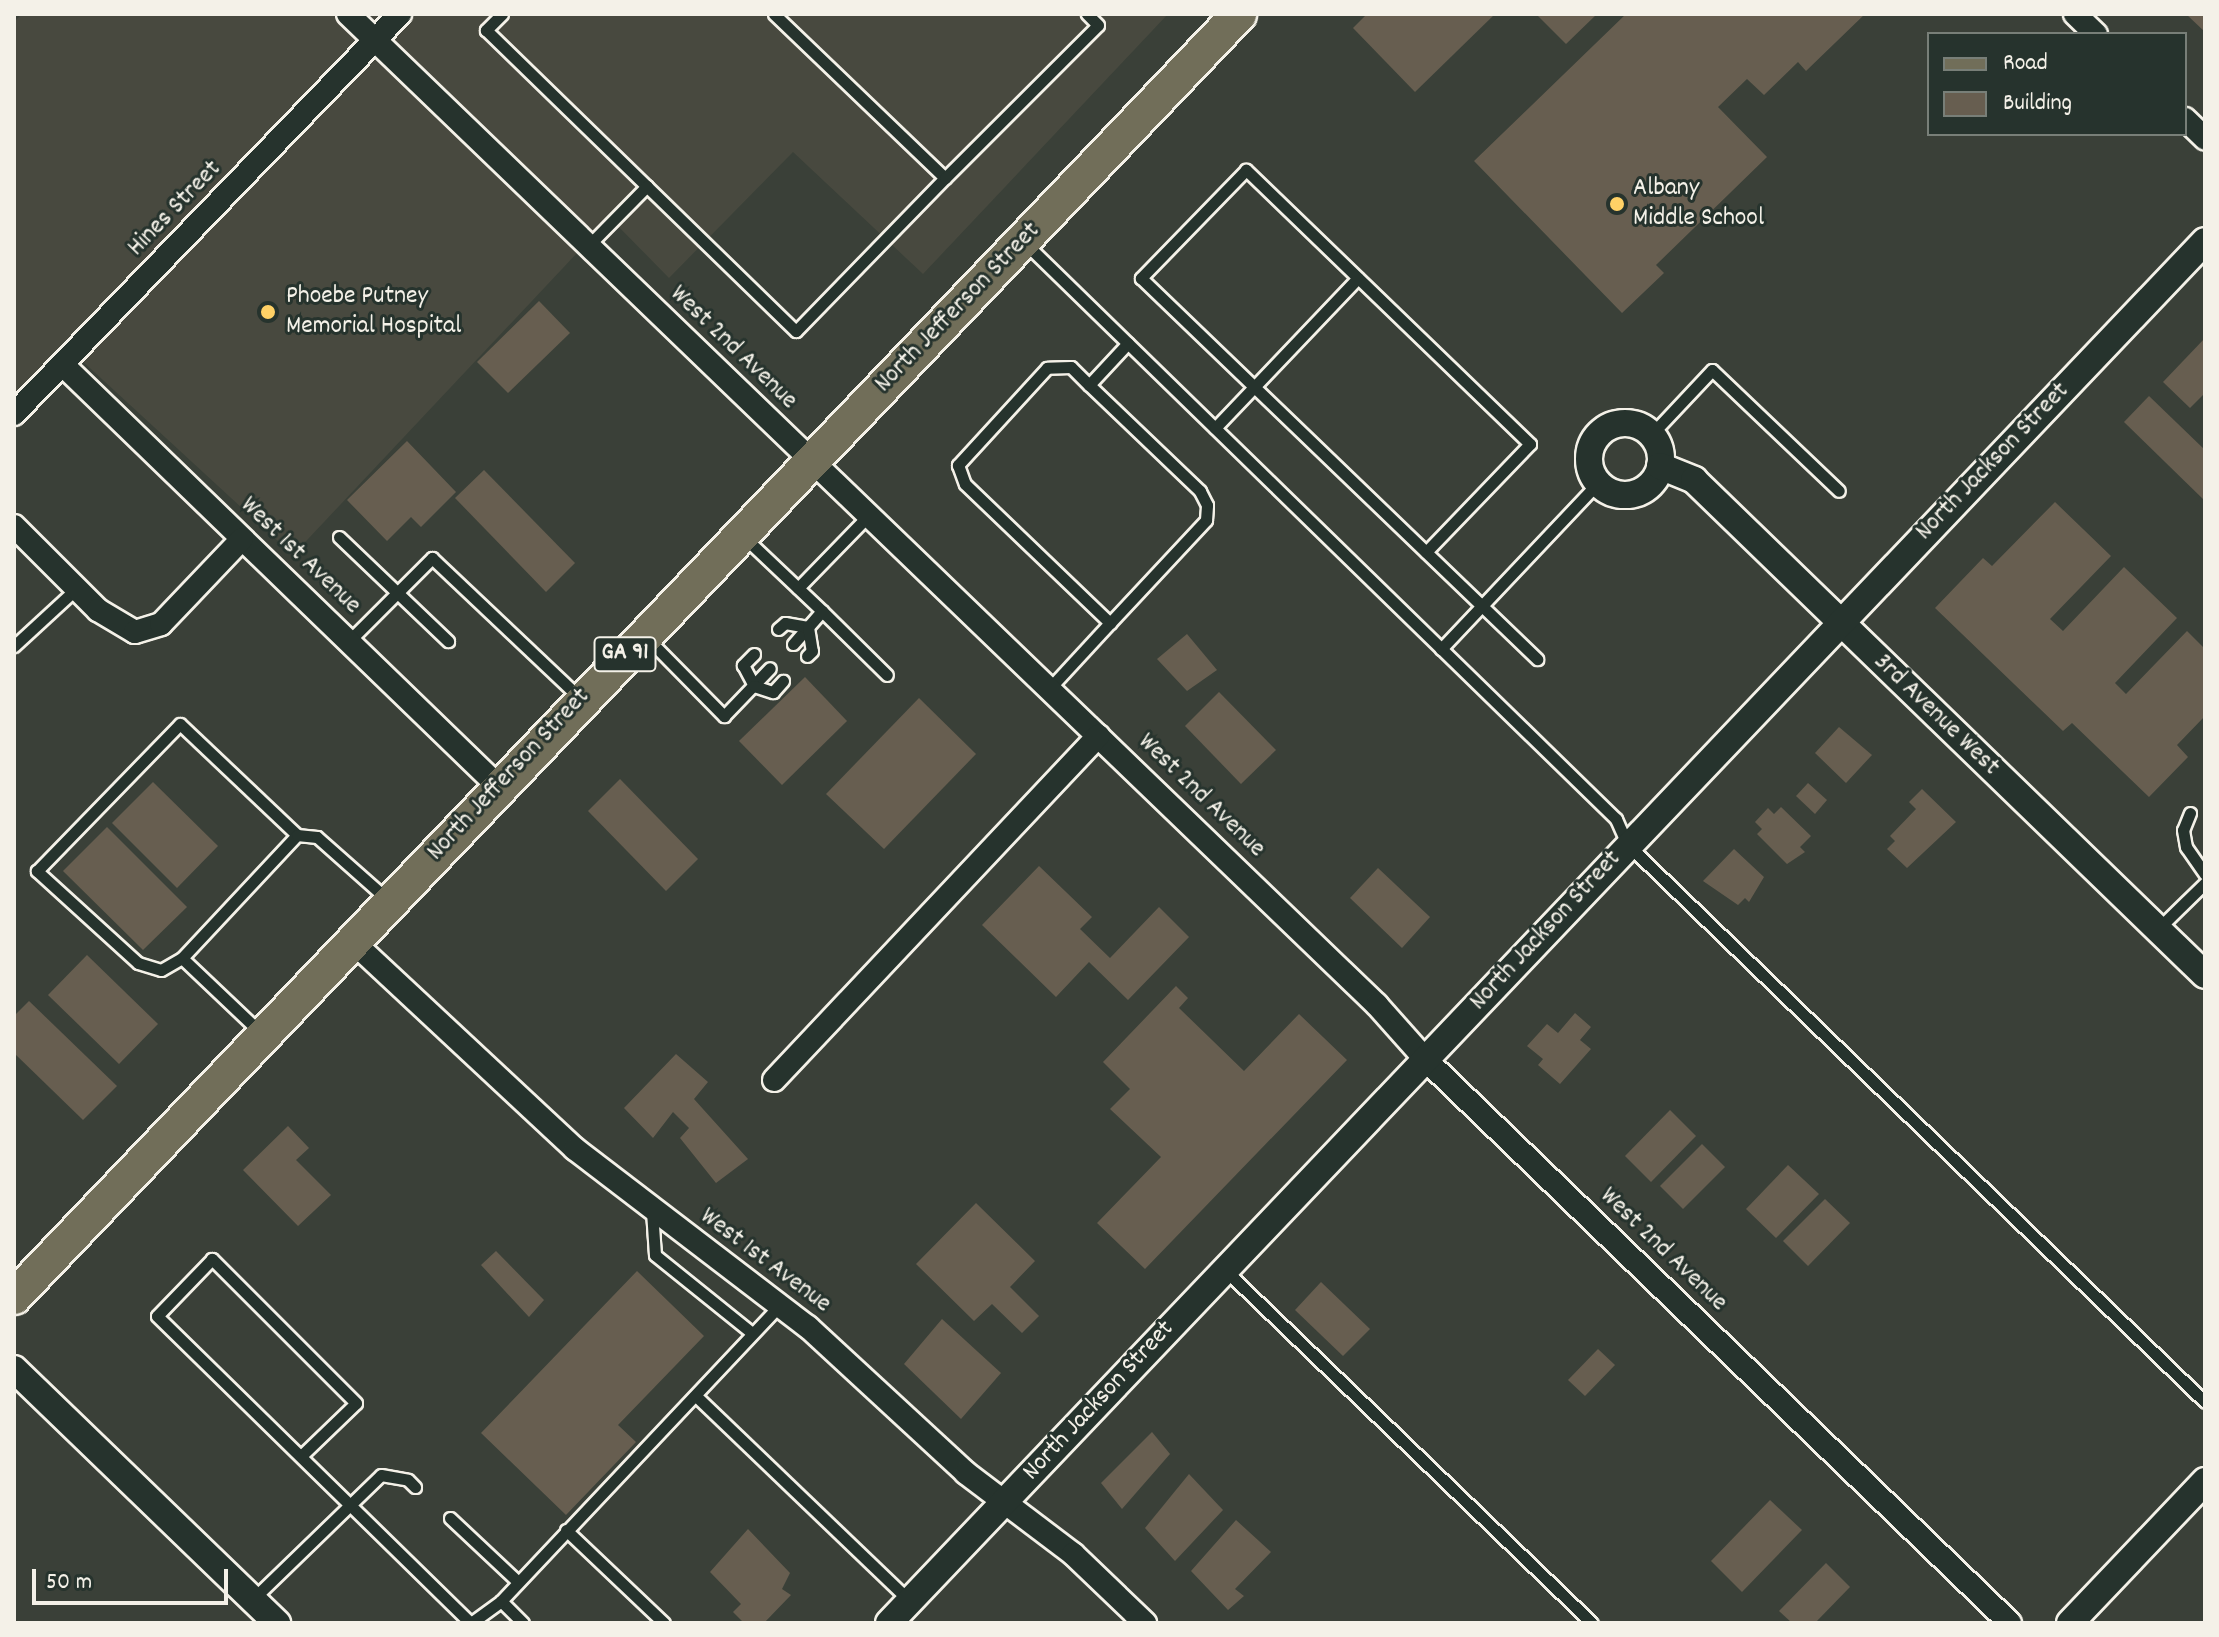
<!DOCTYPE html>
<html>
<head>
<meta charset="utf-8">
<style>
	body { margin:0 }
	#map { position:relative; width:2219px; height:1637px; overflow:hidden; background:#3a4038; font-family:Dekko,sans-serif }
	div>[style] { position:absolute }
	[style*='--x'] { left:calc(var(--x)*1px); top:calc(var(--y)*1px); width:calc(var(--w)*1px); rotate:calc(var(--a)*1deg) }
	.built>* { inset:0; background:#48493f }
	.building>* { inset:0; background:#675e50 }
	.roads { filter:drop-shadow(2px 0 #f4f1e8) drop-shadow(-2px 0 #f4f1e8) drop-shadow(0 2px #f4f1e8) drop-shadow(0 -2px #f4f1e8) }
	.service>* { height:11px; margin:-5.5px; padding:0 5.5px; transform-origin:5.5px; border-radius:5.5px; background:#26332d }
	.minor>* { height:22px; margin:-11px; padding:0 11px; transform-origin:11px; border-radius:11px; background:#26332d }
	.tertiary>* { height:26px; margin:-13px; padding:0 13px; transform-origin:13px; border-radius:13px; background:#26332d }
	.tertiary>.ring { margin:-13px; padding:0; box-sizing:content-box; background:none; border:26px solid #26332d; border-radius:50% }
	.primary>* { height:34px; margin:-17px; padding:0 17px; transform-origin:17px; border-radius:17px; background:#716e59 }
	.dots>* { width:22px; height:22px; translate:-50% -50%; box-sizing:border-box; border:4px solid #26332d; border-radius:50% }
	span { translate:-50% -50%; white-space:nowrap; text-align:center; line-height:1.15; -webkit-text-stroke:6px #26332d; paint-order:stroke }
	.shield-label span { padding:2px 6px; background:#26332d; border:2px solid; border-radius:6px; -webkit-text-stroke-width:0 }
	.shield-label { font-size:24px; color:#f4f1e8; font-weight:700 }
	.poi-label { font-size:26px; color:#f4f1e8 }
	.left { translate:0 -50%; text-align:left }
	.street-label { font-size:26px; color:#f4f1e8 }
	.frame { position:absolute; inset:0; border:16px solid #f4f1e8; pointer-events:none }
	.legend { position:absolute; left:1927px; top:32px; width:260px; height:104px; box-sizing:border-box; background:#26332d; border:2px solid #787f78; margin:0; padding:10px 14px; list-style:none; font-size:24px; color:#f4f1e8 }
	.legend li { display:flex; align-items:center; gap:16px; height:40px }
	.legend b { width:40px; border:2px solid #787f78 }
	.scale { position:absolute; left:32px; top:1569px; width:196px; height:36px; box-sizing:border-box; border:4px solid #f4f1e8; border-top:0; padding-left:10px; font-size:24px; line-height:28px; white-space:nowrap; color:#f4f1e8; -webkit-text-stroke:6px #26332d; paint-order:stroke }
</style>
</head>
<body>
<div id="map">
	<div class="built">
		<i style="clip-path:polygon(22px 14px,1168px 14px,923px 274px,793px 152px,669px 278px,610px 218px,293px 555px,66px 346px,14px 395px,14px 22px)"></i>
	</div>
	<div class="building">
		<i style="clip-path:polygon(1367px 14px,1495px 14px,1415px 92px,1353px 28px)"></i>
		<i style="clip-path:polygon(1536px 14px,1597px 14px,1566px 44px)"></i>
		<i style="clip-path:polygon(1626px 14px,1865px 14px,1806px 71px,1798px 62px,1764px 95px,1747px 79px,1718px 107px,1767px 157px,1656px 265px,1664px 273px,1622px 313px,1474px 161px)"></i>
		<i style="clip-path:polygon(2186px 14px,2205px 14px,2205px 32px)"></i>
		<i style="clip-path:polygon(539px 301px,570px 333px,508px 393px,477px 362px)"></i>
		<i style="clip-path:polygon(2205px 338px,2205px 393px,2190px 408px,2163px 382px)"></i>
		<i style="clip-path:polygon(2149px 396px,2205px 450px,2205px 501px,2124px 422px)"></i>
		<i style="clip-path:polygon(407px 441px,456px 492px,421px 527px,411px 517px,387px 541px,347px 500px)"></i>
		<i style="clip-path:polygon(484px 470px,575px 563px,546px 592px,455px 498px)"></i>
		<i style="clip-path:polygon(2055px 502px,2111px 556px,2050px 619px,2063px 631px,2124px 567px,2177px 618px,2115px 683px,2126px 694px,2187px 631px,2205px 649px,2205px 716px,2177px 745px,2188px 757px,2149px 797px,2072px 723px,2063px 731px,1935px 608px,1983px 558px,1992px 566px)"></i>
		<i style="clip-path:polygon(1187px 634px,1217px 670px,1187px 691px,1157px 659px)"></i>
		<i style="clip-path:polygon(805px 677px,847px 721px,782px 785px,739px 741px)"></i>
		<i style="clip-path:polygon(1219px 692px,1276px 750px,1241px 784px,1185px 726px)"></i>
		<i style="clip-path:polygon(919px 698px,976px 754px,884px 849px,826px 794px)"></i>
		<i style="clip-path:polygon(1839px 727px,1872px 755px,1846px 783px,1815px 753px)"></i>
		<i style="clip-path:polygon(620px 779px,698px 859px,666px 891px,588px 811px)"></i>
		<i style="clip-path:polygon(153px 782px,218px 846px,177px 888px,112px 823px)"></i>
		<i style="clip-path:polygon(1808px 783px,1827px 800px,1815px 814px,1796px 796px)"></i>
		<i style="clip-path:polygon(1922px 789px,1956px 822px,1907px 868px,1887px 849px,1895px 841px,1890px 836px,1916px 809px,1909px 802px)"></i>
		<i style="clip-path:polygon(1781px 807px,1811px 836px,1800px 847px,1805px 852px,1787px 864px,1757px 834px,1762px 829px,1755px 822px,1768px 808px,1774px 814px)"></i>
		<i style="clip-path:polygon(107px 827px,187px 907px,143px 950px,63px 871px)"></i>
		<i style="clip-path:polygon(1734px 849px,1764px 877px,1749px 902px,1745px 898px,1738px 905px,1703px 881px)"></i>
		<i style="clip-path:polygon(1039px 866px,1092px 917px,1080px 929px,1110px 958px,1159px 907px,1189px 937px,1128px 1000px,1089px 962px,1056px 997px,982px 925px)"></i>
		<i style="clip-path:polygon(1378px 868px,1430px 917px,1402px 948px,1350px 898px)"></i>
		<i style="clip-path:polygon(87px 955px,158px 1024px,119px 1064px,48px 995px)"></i>
		<i style="clip-path:polygon(1176px 986px,1188px 998px,1179px 1008px,1244px 1071px,1299px 1014px,1347px 1060px,1145px 1269px,1097px 1223px,1161px 1157px,1110px 1109px,1130px 1089px,1103px 1062px)"></i>
		<i style="clip-path:polygon(29px 1001px,117px 1086px,83px 1120px,14px 1053px,14px 1016px)"></i>
		<i style="clip-path:polygon(1575px 1013px,1591px 1027px,1580px 1040px,1591px 1049px,1560px 1084px,1538px 1065px,1543px 1059px,1527px 1046px,1547px 1024px,1558px 1033px)"></i>
		<i style="clip-path:polygon(676px 1054px,708px 1082px,694px 1099px,748px 1159px,716px 1183px,680px 1138px,689px 1128px,673px 1112px,653px 1138px,624px 1108px)"></i>
		<i style="clip-path:polygon(1670px 1110px,1696px 1136px,1651px 1182px,1625px 1156px)"></i>
		<i style="clip-path:polygon(288px 1126px,309px 1148px,296px 1160px,331px 1195px,298px 1226px,243px 1170px)"></i>
		<i style="clip-path:polygon(1702px 1144px,1725px 1167px,1683px 1209px,1660px 1186px)"></i>
		<i style="clip-path:polygon(1788px 1165px,1819px 1194px,1776px 1238px,1746px 1209px)"></i>
		<i style="clip-path:polygon(1825px 1199px,1850px 1223px,1808px 1266px,1783px 1241px)"></i>
		<i style="clip-path:polygon(976px 1203px,1035px 1261px,1010px 1287px,1039px 1316px,1022px 1333px,992px 1304px,974px 1321px,916px 1264px)"></i>
		<i style="clip-path:polygon(496px 1251px,544px 1300px,529px 1317px,481px 1265px)"></i>
		<i style="clip-path:polygon(637px 1271px,704px 1336px,618px 1425px,636px 1442px,566px 1515px,481px 1433px)"></i>
		<i style="clip-path:polygon(1321px 1282px,1370px 1329px,1343px 1356px,1295px 1310px)"></i>
		<i style="clip-path:polygon(942px 1319px,1001px 1373px,961px 1419px,904px 1364px)"></i>
		<i style="clip-path:polygon(1598px 1349px,1615px 1365px,1585px 1396px,1568px 1380px)"></i>
		<i style="clip-path:polygon(1152px 1432px,1170px 1454px,1122px 1509px,1101px 1483px)"></i>
		<i style="clip-path:polygon(1189px 1474px,1223px 1510px,1175px 1561px,1145px 1528px)"></i>
		<i style="clip-path:polygon(1770px 1500px,1802px 1530px,1742px 1592px,1711px 1561px)"></i>
		<i style="clip-path:polygon(1236px 1520px,1271px 1552px,1235px 1589px,1244px 1596px,1228px 1610px,1191px 1571px)"></i>
		<i style="clip-path:polygon(748px 1529px,790px 1573px,782px 1589px,791px 1595px,764px 1623px,744px 1623px,733px 1612px,741px 1604px,710px 1572px)"></i>
		<i style="clip-path:polygon(1826px 1563px,1850px 1587px,1815px 1623px,1792px 1623px,1779px 1611px)"></i>
	</div>
	<div class="roads">
		<div class="service">
			<i style="--x:502;--y:14;--w:23;--a:135"></i>
			<i style="--x:486;--y:30;--w:432;--a:44.2"></i>
			<i style="--x:796;--y:331;--w:214;--a:-45.8"></i>
			<i style="--x:945;--y:178;--w:237;--a:-136.2"></i>
			<i style="--x:945;--y:178;--w:216;--a:-45"></i>
			<i style="--x:1098;--y:25;--w:16;--a:-135"></i>
			<i style="--x:1026;--y:244;--w:824;--a:44.26"></i>
			<i style="--x:1616;--y:819;--w:27;--a:66"></i>
			<i style="--x:1627;--y:844;--w:803;--a:43.99"></i>
			<i style="--x:588;--y:246;--w:84;--a:-45.5"></i>
			<i style="--x:1089;--y:385;--w:25;--a:-135"></i>
			<i style="--x:1071;--y:367;--w:24;--a:178"></i>
			<i style="--x:1047;--y:368;--w:132;--a:132.5"></i>
			<i style="--x:958;--y:465;--w:20;--a:70"></i>
			<i style="--x:965;--y:484;--w:201;--a:43.8"></i>
			<i style="--x:1110;--y:623;--w:141;--a:-47"></i>
			<i style="--x:1206;--y:520;--w:15;--a:-86"></i>
			<i style="--x:1207;--y:505;--w:16;--a:-117"></i>
			<i style="--x:1200;--y:491;--w:153;--a:-136.3"></i>
			<i style="--x:1089;--y:385;--w:57;--a:-47.1"></i>
			<i style="--x:1215;--y:428;--w:207;--a:-46.4"></i>
			<i style="--x:1651;--y:435;--w:89;--a:-46.8"></i>
			<i style="--x:1712;--y:370;--w:175;--a:43.6"></i>
			<i style="--x:339;--y:537;--w:151;--a:43.7"></i>
			<i style="--x:744;--y:537;--w:108;--a:43.5"></i>
			<i style="--x:822;--y:611;--w:44;--a:131.3"></i>
			<i style="--x:1426;--y:552;--w:150;--a:-46.1"></i>
			<i style="--x:1530;--y:444;--w:395;--a:-136"></i>
			<i style="--x:1246;--y:170;--w:151;--a:134.2"></i>
			<i style="--x:1141;--y:278;--w:550;--a:43.89"></i>
			<i style="--x:798;--y:588;--w:102;--a:-45.8"></i>
			<i style="--x:822;--y:611;--w:91;--a:44.6"></i>
			<i style="--x:778;--y:629;--w:9;--a:-41"></i>
			<i style="--x:785;--y:623;--w:23;--a:10"></i>
			<i style="--x:808;--y:627;--w:24;--a:81"></i>
			<i style="--x:812;--y:651;--w:7;--a:135"></i>
			<i style="--x:647;--y:638;--w:110;--a:45.4"></i>
			<i style="--x:724;--y:716;--w:66;--a:-46.2"></i>
			<i style="--x:348;--y:642;--w:119;--a:-45"></i>
			<i style="--x:432;--y:558;--w:204;--a:43.4"></i>
			<i style="--x:14;--y:646;--w:86;--a:-42.6"></i>
			<i style="--x:1441;--y:649;--w:228;--a:-46.6"></i>
			<i style="--x:754;--y:654;--w:16;--a:135"></i>
			<i style="--x:743;--y:665;--w:24;--a:62"></i>
			<i style="--x:754;--y:686;--w:20;--a:18"></i>
			<i style="--x:773;--y:692;--w:15;--a:-48"></i>
			<i style="--x:1049;--y:689;--w:90;--a:-47.3"></i>
			<i style="--x:2190;--y:813;--w:18;--a:112"></i>
			<i style="--x:2183;--y:830;--w:17;--a:80"></i>
			<i style="--x:2186;--y:847;--w:33;--a:55"></i>
			<i style="--x:2158;--y:929;--w:66;--a:-44.4"></i>
			<i style="--x:182;--y:958;--w:24;--a:150"></i>
			<i style="--x:161;--y:970;--w:24;--a:-163"></i>
			<i style="--x:138;--y:963;--w:137;--a:-137.7"></i>
			<i style="--x:37;--y:871;--w:205;--a:-45.8"></i>
			<i style="--x:180;--y:724;--w:161;--a:43.5"></i>
			<i style="--x:262;--y:1034;--w:110;--a:-136.5"></i>
			<i style="--x:182;--y:958;--w:168;--a:-46.9"></i>
			<i style="--x:297;--y:835;--w:20;--a:6"></i>
			<i style="--x:317;--y:837;--w:96;--a:41.6"></i>
			<i style="--x:652;--y:1211;--w:44;--a:86.1"></i>
			<i style="--x:655;--y:1255;--w:124;--a:38.8"></i>
			<i style="--x:1225;--y:1270;--w:509;--a:43.89"></i>
			<i style="--x:696;--y:1396;--w:295;--a:43.8"></i>
			<i style="--x:301;--y:1456;--w:76;--a:-43.9"></i>
			<i style="--x:356;--y:1403;--w:204;--a:-135"></i>
			<i style="--x:212;--y:1259;--w:79;--a:134"></i>
			<i style="--x:157;--y:1316;--w:438;--a:44.4"></i>
			<i style="--x:450;--y:1518;--w:92;--a:43.2"></i>
			<i style="--x:566;--y:1530;--w:135;--a:43.5"></i>
			<i style="--x:253;--y:1599;--w:178;--a:-44.1"></i>
			<i style="--x:381;--y:1475;--w:27;--a:10"></i>
			<i style="--x:408;--y:1480;--w:10;--a:45"></i>
			<i style="--x:501;--y:1601;--w:31;--a:45"></i>
			<i style="--x:471;--y:1623;--w:37;--a:-36"></i>
			<i style="--x:501;--y:1601;--w:405;--a:-46.7"></i>
		</div>
		<div class="minor">
			<i style="--x:348;--y:14;--w:1429;--a:43.92"></i>
			<i style="--x:1377;--y:1005;--w:74;--a:48.3"></i>
			<i style="--x:1426;--y:1060;--w:811;--a:43.95"></i>
			<i style="--x:2075;--y:14;--w:29;--a:44"></i>
			<i style="--x:2185;--y:119;--w:28;--a:44"></i>
			<i style="--x:63;--y:365;--w:607;--a:44.07"></i>
			<i style="--x:14;--y:414;--w:556;--a:-46.02"></i>
			<i style="--x:14;--y:526;--w:119;--a:45"></i>
			<i style="--x:98;--y:610;--w:43;--a:30.7"></i>
			<i style="--x:135;--y:632;--w:27;--a:-17"></i>
			<i style="--x:161;--y:624;--w:117;--a:-46.4"></i>
			<i style="--x:352;--y:941;--w:305;--a:43"></i>
			<i style="--x:575;--y:1149;--w:293;--a:37.4"></i>
			<i style="--x:808;--y:1327;--w:215;--a:42.7"></i>
			<i style="--x:966;--y:1473;--w:134;--a:37.1"></i>
			<i style="--x:1073;--y:1554;--w:100;--a:43.8"></i>
			<i style="--x:774;--y:1080;--w:473;--a:-46.7"></i>
		</div>
		<div class="tertiary">
			<i class="ring" style="left:1589px;top:423px;width:46px;height:46px"></i>
			<i style="--x:1660;--y:466;--w:37;--a:22"></i>
			<i style="--x:1694;--y:480;--w:711;--a:44.09"></i>
			<i style="--x:14;--y:1369;--w:366;--a:44"></i>
			<i style="--x:889;--y:1623;--w:1908;--a:-46.4"></i>
			<i style="--x:2070;--y:1623;--w:196;--a:-46.4"></i>
		</div>
		<div class="primary">
			<i style="--x:14;--y:1297;--w:1774;--a:-46.32"></i>
		</div>
	</div>
	<div class="dots">
		<i style="left:1617px;top:204px;background:#ffd166"></i>
		<i style="left:268px;top:312px;background:#ffd166"></i>
	</div>
	<div class="shield-label">
		<span style="left:625px;top:654px">GA 91</span>
	</div>
	<div class="poi-label">
		<span class="left" style="left:1633px;top:204px">Albany<br>Middle School</span>
		<span class="left" style="left:286px;top:312px">Phoebe Putney<br>Memorial Hospital</span>
	</div>
	<div class="street-label">
		<span style="left:175px;top:209px;rotate:-46deg">Hines Street</span>
		<span style="left:958px;top:308px;rotate:-46deg">North Jefferson Street</span>
		<span style="left:733px;top:348px;rotate:44deg">West 2nd Avenue</span>
		<span style="left:1993px;top:462px;rotate:-46deg">North Jackson Street</span>
		<span style="left:300px;top:556px;rotate:44deg">West 1st Avenue</span>
		<span style="left:1936px;top:715px;rotate:44deg">3rd Avenue West</span>
		<span style="left:509px;top:775px;rotate:-47deg">North Jefferson Street</span>
		<span style="left:1201px;top:796px;rotate:44deg">West 2nd Avenue</span>
		<span style="left:1546px;top:931px;rotate:-47deg">North Jackson Street</span>
		<span style="left:1663px;top:1250px;rotate:44deg">West 2nd Avenue</span>
		<span style="left:765px;top:1261px;rotate:37deg">West 1st Avenue</span>
		<span style="left:1099px;top:1401px;rotate:-47deg">North Jackson Street</span>
	</div>
	<div class="frame"></div>
	<ul class="legend">
	<li><b style="height:10px;background:#716e59"></b>Road</li>
	<li><b style="height:22px;background:#675e50"></b>Building</li>
	</ul>
	<div class="scale">50 m</div>
</div>
</body>
</html>
